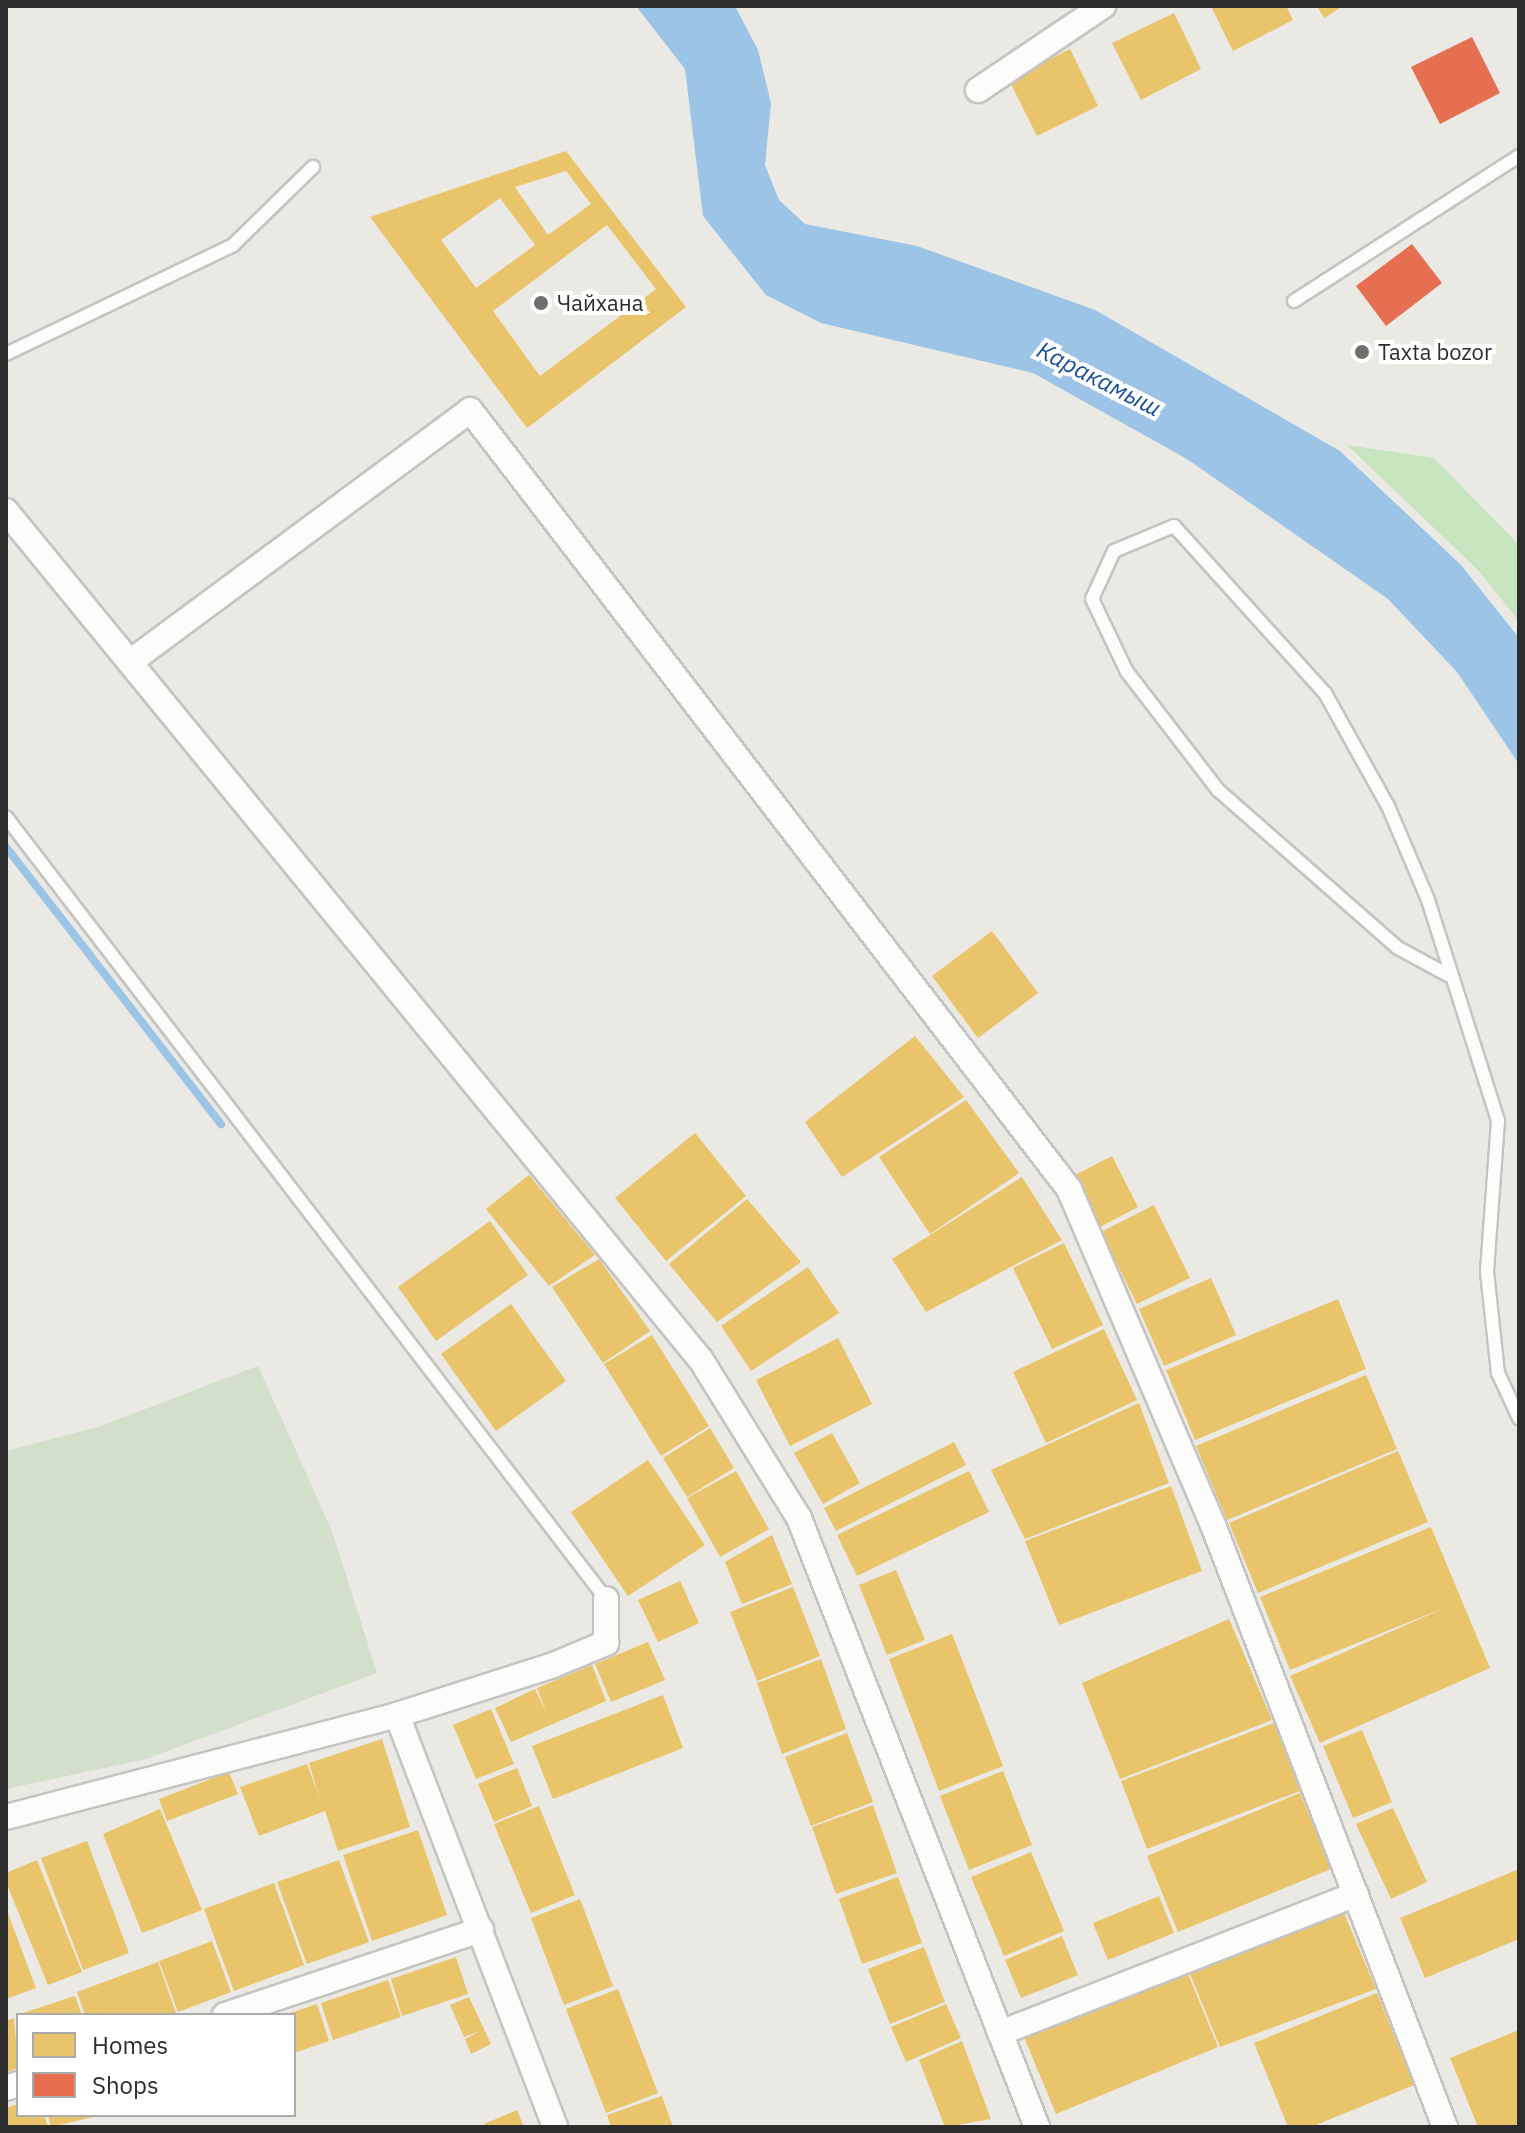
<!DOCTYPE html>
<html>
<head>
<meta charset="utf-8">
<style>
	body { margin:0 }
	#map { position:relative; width:1525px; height:2133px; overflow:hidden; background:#eae9e3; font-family:"IBM Plex Sans",sans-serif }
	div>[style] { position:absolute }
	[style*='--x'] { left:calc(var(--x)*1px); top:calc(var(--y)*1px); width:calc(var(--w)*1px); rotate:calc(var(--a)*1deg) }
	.green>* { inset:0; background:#c6e4be }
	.cemetery>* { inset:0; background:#d3dfcb }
	.water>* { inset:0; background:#9bc4e7 }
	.homes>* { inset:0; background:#e9c46a }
	.shops>* { inset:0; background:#e76f51 }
	.stream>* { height:8px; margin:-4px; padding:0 4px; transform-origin:4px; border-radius:4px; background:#9bc4e7 }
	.roads { filter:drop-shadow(2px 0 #c4c4c3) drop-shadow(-2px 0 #c4c4c3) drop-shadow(0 2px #c4c4c3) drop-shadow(0 -2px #c4c4c3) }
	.service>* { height:12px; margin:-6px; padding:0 6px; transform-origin:6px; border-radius:6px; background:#fcfcfb }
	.minor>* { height:24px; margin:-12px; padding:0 12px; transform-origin:12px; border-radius:12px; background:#fcfcfb }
	.dots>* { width:22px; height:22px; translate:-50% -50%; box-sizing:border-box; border:4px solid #fff; border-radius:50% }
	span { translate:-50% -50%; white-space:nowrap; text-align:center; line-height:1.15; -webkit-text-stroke:8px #fff; paint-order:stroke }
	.poi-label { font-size:22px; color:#2d2d2d }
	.left { translate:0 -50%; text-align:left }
	.water-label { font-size:24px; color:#155098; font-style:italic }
	.frame { position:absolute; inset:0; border:8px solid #2d2d2d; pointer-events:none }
	.legend { position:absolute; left:16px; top:2013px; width:280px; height:104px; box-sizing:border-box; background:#fff; border:2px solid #ababab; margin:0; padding:10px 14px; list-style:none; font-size:24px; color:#2d2d2d }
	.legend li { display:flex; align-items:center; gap:16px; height:40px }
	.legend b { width:40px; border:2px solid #ababab }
</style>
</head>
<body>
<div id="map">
	<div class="green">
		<i style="clip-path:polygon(1347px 445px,1434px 458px,1519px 545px,1519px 621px,1478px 570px)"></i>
	</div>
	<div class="cemetery">
		<i style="clip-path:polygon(258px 1366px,332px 1531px,377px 1673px,146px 1759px,6px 1789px,6px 1451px,98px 1427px)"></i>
	</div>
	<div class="water">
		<i style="clip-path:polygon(636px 6px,735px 6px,758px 50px,771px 103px,765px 165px,779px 200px,805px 224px,917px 246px,1095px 310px,1340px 451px,1461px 565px,1519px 638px,1519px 764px,1457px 672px,1388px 599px,1187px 459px,1033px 373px,821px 323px,766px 295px,703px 216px,685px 69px)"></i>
	</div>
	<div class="homes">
		<i style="clip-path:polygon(1211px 6px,1286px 6px,1293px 20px,1233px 51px)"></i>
		<i style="clip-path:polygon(1317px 6px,1343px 6px,1324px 18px)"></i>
		<i style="clip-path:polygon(1174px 13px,1201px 69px,1141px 100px,1112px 43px)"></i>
		<i style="clip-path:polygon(1070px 49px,1098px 106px,1037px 136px,1009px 80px)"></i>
		<i style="clip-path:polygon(evenodd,566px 151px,686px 307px,527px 428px,370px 217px,566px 151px,566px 171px,591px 204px,548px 235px,515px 187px,566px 171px,566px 151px,500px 198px,535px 245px,476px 288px,441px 240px,500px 198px,566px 151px,607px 225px,656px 289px,540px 376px,493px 311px,607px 225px)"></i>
		<i style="clip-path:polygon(992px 931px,1038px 993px,978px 1038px,932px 976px)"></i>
		<i style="clip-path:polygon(915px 1036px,964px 1097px,842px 1177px,805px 1122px)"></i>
		<i style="clip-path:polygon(966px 1100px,1019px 1173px,930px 1234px,879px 1157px)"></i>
		<i style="clip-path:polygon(695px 1133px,746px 1196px,666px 1261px,615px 1198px)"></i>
		<i style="clip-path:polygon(1112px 1156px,1138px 1207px,1100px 1227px,1073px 1176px)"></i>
		<i style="clip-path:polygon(529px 1175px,595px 1255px,549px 1286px,486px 1209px)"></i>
		<i style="clip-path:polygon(1022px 1177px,1062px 1240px,926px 1312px,892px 1259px)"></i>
		<i style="clip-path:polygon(747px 1199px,801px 1262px,717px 1322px,669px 1264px)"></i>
		<i style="clip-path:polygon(1154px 1205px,1190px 1278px,1137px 1304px,1101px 1232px)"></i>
		<i style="clip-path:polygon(490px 1221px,528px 1275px,436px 1341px,398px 1287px)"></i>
		<i style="clip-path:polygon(1064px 1243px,1103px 1325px,1052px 1349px,1013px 1268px)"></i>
		<i style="clip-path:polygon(599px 1259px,650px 1331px,603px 1363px,552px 1287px)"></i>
		<i style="clip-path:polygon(808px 1267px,839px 1313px,751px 1371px,721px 1326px)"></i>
		<i style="clip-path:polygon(1211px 1278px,1236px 1335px,1164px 1366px,1139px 1309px)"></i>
		<i style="clip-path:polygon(1338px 1299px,1366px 1369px,1195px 1440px,1166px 1370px)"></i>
		<i style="clip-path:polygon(511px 1304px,566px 1381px,496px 1431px,441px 1354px)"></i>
		<i style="clip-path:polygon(1104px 1329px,1137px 1400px,1046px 1443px,1013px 1372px)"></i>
		<i style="clip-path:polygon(652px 1335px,709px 1426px,661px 1456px,604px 1364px)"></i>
		<i style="clip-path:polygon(838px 1338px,872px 1404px,790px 1446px,756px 1380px)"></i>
		<i style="clip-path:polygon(1366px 1375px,1397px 1449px,1227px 1520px,1196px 1446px)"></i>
		<i style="clip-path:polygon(1139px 1403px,1169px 1483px,1025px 1539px,991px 1470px)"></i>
		<i style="clip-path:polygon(710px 1428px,734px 1468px,687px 1497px,663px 1458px)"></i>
		<i style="clip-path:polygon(832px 1433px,860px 1483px,823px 1504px,794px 1453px)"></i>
		<i style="clip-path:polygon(954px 1442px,966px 1465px,836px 1531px,824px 1508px)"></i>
		<i style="clip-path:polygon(1398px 1451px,1428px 1522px,1258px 1593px,1229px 1523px)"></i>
		<i style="clip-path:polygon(648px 1460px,705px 1545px,628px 1596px,571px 1512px)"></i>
		<i style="clip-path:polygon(736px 1471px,769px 1529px,720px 1557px,687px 1498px)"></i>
		<i style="clip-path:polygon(969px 1471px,989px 1512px,857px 1576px,837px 1535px)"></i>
		<i style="clip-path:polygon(1171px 1486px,1202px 1571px,1059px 1625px,1025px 1541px)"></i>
		<i style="clip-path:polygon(1431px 1527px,1490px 1668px,1320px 1743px,1290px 1676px,1449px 1606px,1290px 1670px,1260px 1597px)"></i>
		<i style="clip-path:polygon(772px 1535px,792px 1584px,742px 1604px,725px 1562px)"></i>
		<i style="clip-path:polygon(896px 1570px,925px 1640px,887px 1655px,859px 1585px)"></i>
		<i style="clip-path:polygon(680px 1581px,699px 1623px,658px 1642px,638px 1600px)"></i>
		<i style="clip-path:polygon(793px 1587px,820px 1656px,757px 1681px,730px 1612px)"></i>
		<i style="clip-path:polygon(1229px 1619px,1272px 1720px,1120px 1779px,1082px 1683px)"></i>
		<i style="clip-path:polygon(952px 1634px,1003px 1766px,939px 1791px,889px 1659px)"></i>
		<i style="clip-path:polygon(648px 1642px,665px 1680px,611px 1702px,595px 1664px)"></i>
		<i style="clip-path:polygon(821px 1659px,846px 1729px,782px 1754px,757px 1683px)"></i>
		<i style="clip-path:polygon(592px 1665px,606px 1701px,511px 1742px,495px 1708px,535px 1689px,547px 1714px,537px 1688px)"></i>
		<i style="clip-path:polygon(663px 1695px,683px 1748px,553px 1799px,532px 1746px)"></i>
		<i style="clip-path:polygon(491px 1709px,514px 1764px,476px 1779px,453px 1725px)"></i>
		<i style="clip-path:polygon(1274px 1723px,1300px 1791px,1147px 1849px,1121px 1781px)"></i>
		<i style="clip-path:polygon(1362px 1730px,1392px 1802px,1353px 1818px,1323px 1746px)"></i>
		<i style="clip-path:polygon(847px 1733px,873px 1802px,811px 1826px,785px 1757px)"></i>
		<i style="clip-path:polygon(382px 1739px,410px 1827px,338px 1851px,325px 1811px,259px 1836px,240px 1787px,307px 1764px,320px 1799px,309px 1763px)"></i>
		<i style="clip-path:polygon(517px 1768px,532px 1806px,494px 1822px,478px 1784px)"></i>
		<i style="clip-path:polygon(1003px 1771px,1032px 1845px,969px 1870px,940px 1796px)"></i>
		<i style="clip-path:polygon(229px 1772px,238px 1794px,167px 1821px,159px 1799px)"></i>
		<i style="clip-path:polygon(1300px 1793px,1331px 1869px,1178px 1932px,1147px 1856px)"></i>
		<i style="clip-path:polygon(873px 1805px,897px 1873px,836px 1894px,812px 1827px)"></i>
		<i style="clip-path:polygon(539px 1806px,575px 1895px,531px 1913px,494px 1824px)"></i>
		<i style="clip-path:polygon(1393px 1808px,1427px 1882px,1391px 1899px,1356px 1824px)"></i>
		<i style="clip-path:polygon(160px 1809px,202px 1910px,142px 1933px,103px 1834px)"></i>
		<i style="clip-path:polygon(418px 1830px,447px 1915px,372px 1941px,343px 1855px)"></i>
		<i style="clip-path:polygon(87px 1841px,129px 1953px,83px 1970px,41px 1858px)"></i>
		<i style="clip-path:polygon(1031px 1852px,1064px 1931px,1004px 1956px,971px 1877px)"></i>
		<i style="clip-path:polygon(37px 1860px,82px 1972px,48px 1985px,6px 1882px,6px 1873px)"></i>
		<i style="clip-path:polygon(339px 1860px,369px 1942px,307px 1964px,277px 1882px)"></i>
		<i style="clip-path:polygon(1519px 1869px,1519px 1939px,1425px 1978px,1400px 1918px)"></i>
		<i style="clip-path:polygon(898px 1877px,922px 1943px,862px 1964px,839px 1899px)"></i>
		<i style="clip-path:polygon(274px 1883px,304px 1965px,234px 1991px,204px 1909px)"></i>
		<i style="clip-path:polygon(1159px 1896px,1174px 1933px,1108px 1960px,1093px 1923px)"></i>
		<i style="clip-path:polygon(580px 1899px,613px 1986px,564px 2005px,531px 1918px)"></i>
		<i style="clip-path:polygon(6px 1908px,36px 1988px,6px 1999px)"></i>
		<i style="clip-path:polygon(1344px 1913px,1376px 1989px,1220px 2047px,1188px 1969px)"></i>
		<i style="clip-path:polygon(1062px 1936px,1078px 1975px,1021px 1998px,1005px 1960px)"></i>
		<i style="clip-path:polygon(212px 1941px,231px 1992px,178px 2012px,159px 1961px)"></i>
		<i style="clip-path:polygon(924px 1947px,945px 2002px,890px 2024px,868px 1969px)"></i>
		<i style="clip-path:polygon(456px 1957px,468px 1994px,402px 2016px,391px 1979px)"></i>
		<i style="clip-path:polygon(158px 1962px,176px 2013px,85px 2015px,77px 1992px)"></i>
		<i style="clip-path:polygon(1186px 1969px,1218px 2047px,1056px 2114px,1024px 2037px)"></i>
		<i style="clip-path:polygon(388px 1980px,401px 2017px,333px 2040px,321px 2003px)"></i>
		<i style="clip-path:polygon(618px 1989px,658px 2093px,606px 2113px,566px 2009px)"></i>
		<i style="clip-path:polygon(1377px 1993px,1414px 2085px,1311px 2127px,1288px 2127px,1254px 2043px)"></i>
		<i style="clip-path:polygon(75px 1996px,82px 2015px,20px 2015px,20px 2014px)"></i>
		<i style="clip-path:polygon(469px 1997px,491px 2044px,471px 2054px,465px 2039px,480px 2031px,464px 2037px,450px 2005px)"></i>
		<i style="clip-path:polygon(317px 2004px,329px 2041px,294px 2053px,294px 2015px,287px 2014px)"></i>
		<i style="clip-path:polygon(946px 2004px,961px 2038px,906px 2062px,891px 2027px)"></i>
		<i style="clip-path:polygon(14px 2018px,18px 2068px,6px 2072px,6px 2021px)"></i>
		<i style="clip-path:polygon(1519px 2030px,1519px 2127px,1478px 2127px,1450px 2058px)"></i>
		<i style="clip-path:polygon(962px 2041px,991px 2119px,945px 2127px,919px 2060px)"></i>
		<i style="clip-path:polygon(662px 2096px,673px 2127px,611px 2127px,607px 2115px)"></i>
		<i style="clip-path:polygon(18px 2104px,18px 2115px,44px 2115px,48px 2127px,6px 2127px,6px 2108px)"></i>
		<i style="clip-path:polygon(517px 2110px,524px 2127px,485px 2127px,484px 2124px)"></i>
		<i style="clip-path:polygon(48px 2115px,97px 2115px,97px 2116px,51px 2127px)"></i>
	</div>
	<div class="shops">
		<i style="clip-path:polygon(1472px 37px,1500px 93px,1440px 124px,1411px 67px)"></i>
		<i style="clip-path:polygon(1412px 244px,1442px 283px,1386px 326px,1356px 286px)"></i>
	</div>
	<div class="stream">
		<i style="--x:6;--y:847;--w:351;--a:52.2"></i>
	</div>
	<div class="roads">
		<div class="service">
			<i style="--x:1294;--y:301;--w:268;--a:-32.8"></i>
			<i style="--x:6;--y:354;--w:252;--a:-25.6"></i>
			<i style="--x:233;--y:245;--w:112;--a:-44.3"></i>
			<i style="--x:6;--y:817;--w:986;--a:52.5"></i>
			<i style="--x:1448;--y:975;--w:57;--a:-151.6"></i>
			<i style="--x:1398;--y:948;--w:240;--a:-138.7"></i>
			<i style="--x:1218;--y:790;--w:149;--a:-127.6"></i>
			<i style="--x:1127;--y:672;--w:81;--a:-115.6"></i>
			<i style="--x:1092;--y:599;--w:53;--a:-65.4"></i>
			<i style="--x:1114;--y:551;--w:65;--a:-22.6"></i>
			<i style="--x:1174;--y:526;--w:225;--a:47.9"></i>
			<i style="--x:1325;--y:693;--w:129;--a:60.9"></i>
			<i style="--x:1388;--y:806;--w:102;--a:66.9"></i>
			<i style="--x:1428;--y:900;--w:232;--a:72.4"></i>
			<i style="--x:1498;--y:1121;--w:151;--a:94.2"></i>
			<i style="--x:1487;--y:1272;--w:102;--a:83.8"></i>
			<i style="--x:1498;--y:1373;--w:50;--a:65"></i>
		</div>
		<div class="minor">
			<i style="--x:978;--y:90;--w:151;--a:-33.9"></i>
			<i style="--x:6;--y:511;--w:1097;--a:50.7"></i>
			<i style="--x:701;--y:1360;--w:186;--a:58.2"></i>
			<i style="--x:799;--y:1518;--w:654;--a:68.65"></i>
			<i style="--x:130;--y:662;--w:423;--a:-36.5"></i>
			<i style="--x:470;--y:410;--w:983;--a:52.44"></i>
			<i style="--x:1069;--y:1189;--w:366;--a:66.8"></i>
			<i style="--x:1213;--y:1525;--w:645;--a:68.92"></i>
			<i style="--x:397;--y:1715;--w:441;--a:69"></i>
			<i style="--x:6;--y:1817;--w:404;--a:-14.6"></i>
			<i style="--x:397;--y:1715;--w:162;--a:-17.7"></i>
			<i style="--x:551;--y:1666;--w:60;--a:-22.7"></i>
			<i style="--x:606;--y:1643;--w:44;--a:-90"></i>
			<i style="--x:225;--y:2015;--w:270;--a:-18.4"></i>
			<i style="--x:1000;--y:2033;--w:382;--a:-21.3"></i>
			<i style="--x:6;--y:2088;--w:13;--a:-18"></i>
		</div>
	</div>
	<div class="dots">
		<i style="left:541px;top:303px;background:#6f6f6d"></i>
		<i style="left:1362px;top:352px;background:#6f6f6d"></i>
	</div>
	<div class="poi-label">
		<span class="left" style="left:557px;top:303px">Чайхана</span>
		<span class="left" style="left:1378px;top:352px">Taxta bozor</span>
	</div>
	<div class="water-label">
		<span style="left:1099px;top:379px;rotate:27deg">Каракамыш</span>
	</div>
	<div class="frame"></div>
	<ul class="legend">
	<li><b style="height:22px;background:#e9c46a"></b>Homes</li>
	<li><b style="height:22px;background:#e76f51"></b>Shops</li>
	</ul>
</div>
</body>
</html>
